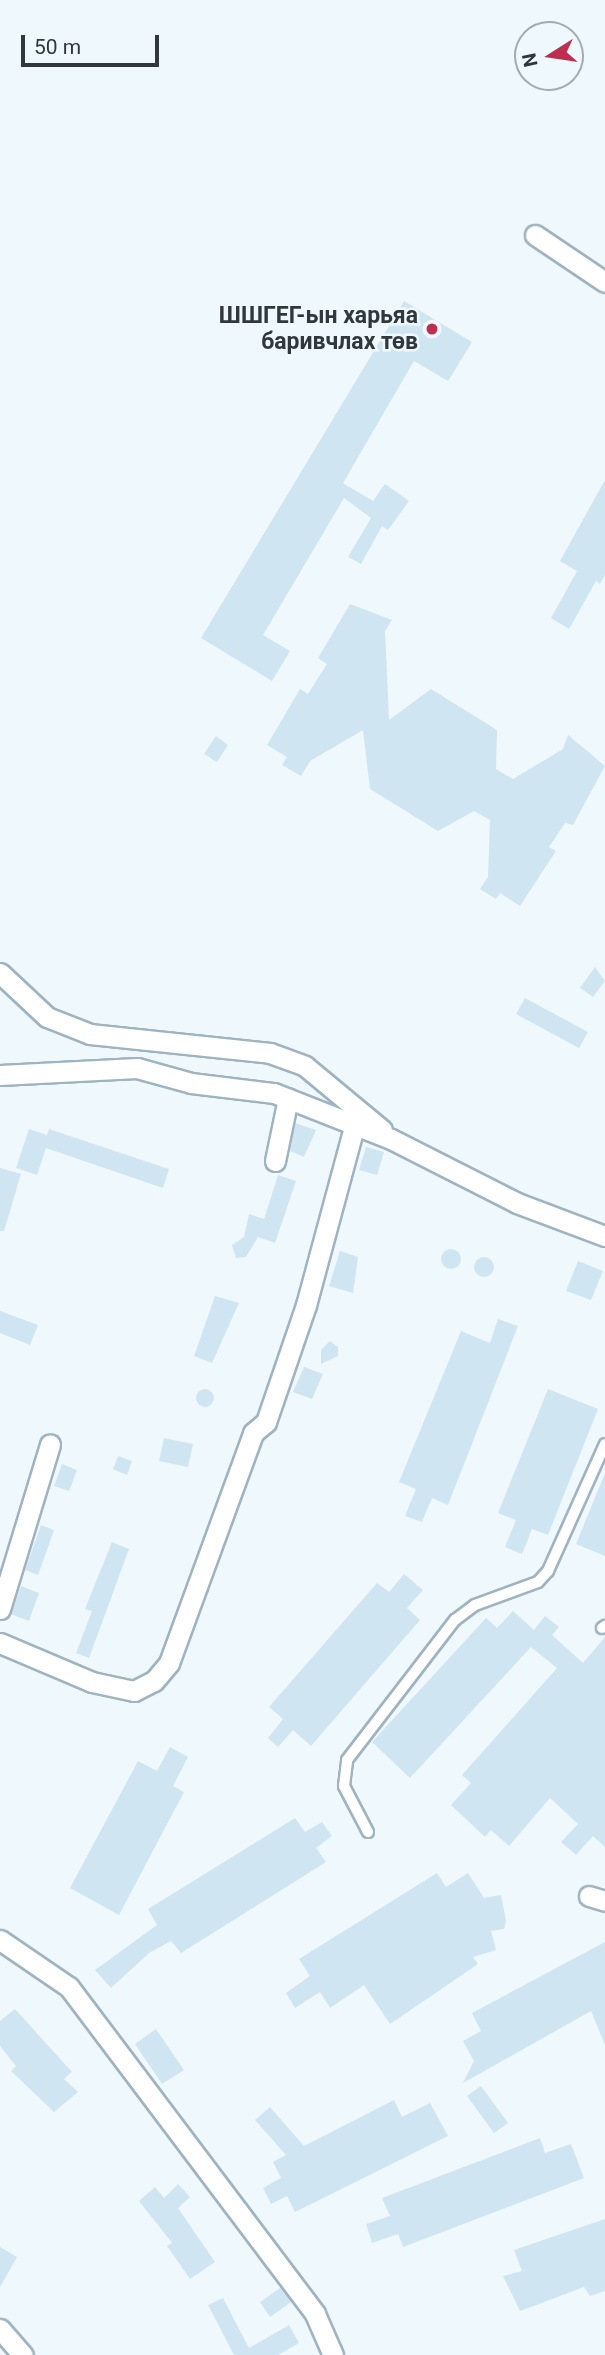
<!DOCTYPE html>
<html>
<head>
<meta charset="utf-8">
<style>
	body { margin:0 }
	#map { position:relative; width:605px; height:2355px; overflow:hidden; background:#eff8fd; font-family:Roboto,sans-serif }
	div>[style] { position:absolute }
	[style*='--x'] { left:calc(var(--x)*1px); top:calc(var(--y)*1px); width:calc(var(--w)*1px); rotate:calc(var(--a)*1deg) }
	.building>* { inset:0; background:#cfe5f2 }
	.round { border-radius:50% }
	.roads { filter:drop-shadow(2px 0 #9fb3c0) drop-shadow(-2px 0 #9fb3c0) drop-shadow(0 2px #9fb3c0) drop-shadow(0 -2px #9fb3c0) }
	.lane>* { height:10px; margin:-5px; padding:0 5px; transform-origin:5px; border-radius:5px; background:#fff }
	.street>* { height:19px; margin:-9.5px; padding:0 9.5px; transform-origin:9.5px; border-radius:9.5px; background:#fff }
	.dots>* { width:19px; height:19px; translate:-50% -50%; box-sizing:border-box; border:4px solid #eff8fd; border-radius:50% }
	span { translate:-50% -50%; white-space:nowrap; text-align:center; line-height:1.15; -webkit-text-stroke:5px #eff8fd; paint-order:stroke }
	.poi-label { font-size:23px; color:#30383d; font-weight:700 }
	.right { translate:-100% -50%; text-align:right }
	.north { position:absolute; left:514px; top:21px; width:70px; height:70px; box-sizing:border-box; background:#eff8fd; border:2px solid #a3abb0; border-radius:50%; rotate:258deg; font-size:19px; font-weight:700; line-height:28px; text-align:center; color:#30383d }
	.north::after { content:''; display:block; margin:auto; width:24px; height:32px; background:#be2e51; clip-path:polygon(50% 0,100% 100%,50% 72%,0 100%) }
	.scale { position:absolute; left:21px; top:35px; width:138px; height:32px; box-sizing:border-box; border:4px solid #30383d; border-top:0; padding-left:9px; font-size:21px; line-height:24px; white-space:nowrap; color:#30383d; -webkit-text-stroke:5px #eff8fd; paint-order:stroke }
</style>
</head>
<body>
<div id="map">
	<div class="building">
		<i style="clip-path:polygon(404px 301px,472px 342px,448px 381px,414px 361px,343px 483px,373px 501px,385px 484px,409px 501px,388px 530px,382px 526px,361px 564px,348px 557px,371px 518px,344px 498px,263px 635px,290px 651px,272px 681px,201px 638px)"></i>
		<i style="clip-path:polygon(605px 480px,605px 575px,600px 584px,596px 581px,569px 629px,551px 618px,577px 571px,560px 561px)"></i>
		<i style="clip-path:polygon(350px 604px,392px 620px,385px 631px,389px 720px,431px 689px,497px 730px,496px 769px,513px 779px,563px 749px,568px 735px,605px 766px,573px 825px,565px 823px,549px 847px,556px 851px,520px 906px,500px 893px,496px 899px,480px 889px,488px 877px,490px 820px,474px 811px,438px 831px,370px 789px,363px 730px,310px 761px,301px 776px,282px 765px,287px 757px,267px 745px,300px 689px,308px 694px,327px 664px,318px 658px)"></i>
		<i style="clip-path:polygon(216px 736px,228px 745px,217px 762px,204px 754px)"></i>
		<i style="clip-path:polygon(595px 967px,605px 981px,593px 997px,580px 988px)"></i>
		<i style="clip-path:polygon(525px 998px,588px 1032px,579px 1048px,516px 1014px)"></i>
		<i style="clip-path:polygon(295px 1123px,316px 1130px,304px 1157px,290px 1151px)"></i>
		<i style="clip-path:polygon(29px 1129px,47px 1135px,49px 1129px,169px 1169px,163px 1188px,46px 1148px,37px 1175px,16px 1168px)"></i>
		<i style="clip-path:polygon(366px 1147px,384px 1152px,377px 1175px,359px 1170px)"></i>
		<i style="clip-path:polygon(0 1168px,21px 1174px,4px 1231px,0 1231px)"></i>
		<i style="clip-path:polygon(278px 1175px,296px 1181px,275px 1243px,258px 1237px,246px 1257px,236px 1258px,232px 1245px,244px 1237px,249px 1214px,264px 1219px)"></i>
		<i class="round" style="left:441px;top:1249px;width:20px;height:20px"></i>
		<i style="clip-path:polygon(340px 1251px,358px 1257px,353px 1293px,329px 1286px)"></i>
		<i class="round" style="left:474px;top:1257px;width:20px;height:20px"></i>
		<i style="clip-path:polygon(578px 1261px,603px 1271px,591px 1300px,566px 1291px)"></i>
		<i style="clip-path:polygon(215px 1296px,239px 1303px,212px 1363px,194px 1356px)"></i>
		<i style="clip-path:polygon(0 1311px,38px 1325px,30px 1345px,0 1333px)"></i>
		<i style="clip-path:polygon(498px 1319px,518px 1326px,448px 1505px,432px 1498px,422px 1522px,405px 1516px,416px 1489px,399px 1482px,461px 1331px,490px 1343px)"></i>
		<i style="clip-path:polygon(330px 1341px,338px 1347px,338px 1356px,321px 1364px,321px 1350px)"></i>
		<i style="clip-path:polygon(304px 1367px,323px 1374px,312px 1399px,293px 1392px)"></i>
		<i class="round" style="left:196px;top:1389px;width:18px;height:18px"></i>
		<i style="clip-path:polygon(548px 1389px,598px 1409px,548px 1535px,532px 1529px,522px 1554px,505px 1547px,516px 1520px,498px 1513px)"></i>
		<i style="clip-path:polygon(164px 1438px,193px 1444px,188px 1467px,159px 1461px)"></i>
		<i style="clip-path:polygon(118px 1456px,132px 1461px,127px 1475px,113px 1469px)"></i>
		<i style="clip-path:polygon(62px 1464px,77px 1470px,69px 1491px,54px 1486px)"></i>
		<i style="clip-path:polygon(605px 1473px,605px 1556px,576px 1544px)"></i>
		<i style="clip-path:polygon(41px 1525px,54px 1530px,38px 1575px,25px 1570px)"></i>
		<i style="clip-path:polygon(112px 1542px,129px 1549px,89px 1658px,76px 1653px,92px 1611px,85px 1609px)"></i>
		<i style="clip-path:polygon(404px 1574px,423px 1590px,407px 1608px,420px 1620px,311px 1746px,293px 1730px,278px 1747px,268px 1738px,283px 1719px,269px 1707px,377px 1583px,389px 1592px)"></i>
		<i style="clip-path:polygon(21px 1586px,39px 1593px,29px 1621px,11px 1614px)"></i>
		<i style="clip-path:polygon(513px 1611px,534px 1630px,545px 1616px,559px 1627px,552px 1635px,583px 1663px,605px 1637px,605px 1847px,593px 1836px,576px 1855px,561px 1842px,578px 1824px,550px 1798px,509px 1846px,491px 1830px,485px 1837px,451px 1805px,471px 1783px,462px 1775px,557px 1668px,531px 1647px,410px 1778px,372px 1742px,486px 1618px,497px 1628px)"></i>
		<i style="clip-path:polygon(170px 1747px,188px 1757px,173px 1786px,184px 1792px,119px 1915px,70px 1888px,138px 1761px,157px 1771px)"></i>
		<i style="clip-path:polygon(295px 1818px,305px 1832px,322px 1822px,332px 1836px,316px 1848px,326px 1862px,181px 1953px,171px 1941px,149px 1953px,111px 1988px,95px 1970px,157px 1925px,148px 1909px)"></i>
		<i style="clip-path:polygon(437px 1873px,446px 1887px,468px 1873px,484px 1898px,501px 1895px,506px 1921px,504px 1929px,491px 1931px,496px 1950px,473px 1957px,478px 1964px,390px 2024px,364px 1985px,330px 2008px,320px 1992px,295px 2008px,286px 1993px,310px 1976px,299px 1959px)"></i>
		<i style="clip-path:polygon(605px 1942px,605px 2045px,591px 2011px,463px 2083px,474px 2061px,463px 2041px,481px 2031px,472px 2013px)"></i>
		<i style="clip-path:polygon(15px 2009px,72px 2072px,64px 2079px,78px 2092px,54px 2112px,11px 2071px,16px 2066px,0 2046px,0 2021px)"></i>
		<i style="clip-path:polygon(156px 2029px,184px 2070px,162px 2084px,135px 2044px)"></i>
		<i style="clip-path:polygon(481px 2086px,508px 2123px,494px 2133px,467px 2096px)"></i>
		<i style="clip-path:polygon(394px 2100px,402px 2117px,430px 2103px,448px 2136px,295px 2212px,287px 2196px,271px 2204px,263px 2188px,281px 2178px,273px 2162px,286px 2155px,255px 2120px,270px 2107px,304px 2146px)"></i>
		<i style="clip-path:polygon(540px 2138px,545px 2153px,571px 2144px,584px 2178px,403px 2247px,398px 2234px,372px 2243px,366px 2224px,390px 2216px,382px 2198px)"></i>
		<i style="clip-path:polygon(178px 2184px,190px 2197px,178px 2208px,215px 2262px,190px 2279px,167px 2246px,172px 2243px,139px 2201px,155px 2187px,164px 2198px)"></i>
		<i style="clip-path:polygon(605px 2219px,605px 2291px,590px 2296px,584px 2287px,520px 2311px,503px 2276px,522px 2271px,514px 2250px)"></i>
		<i style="clip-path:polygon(0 2247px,17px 2257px,0 2287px)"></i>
		<i style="clip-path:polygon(280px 2288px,291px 2302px,270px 2317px,260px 2302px)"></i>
		<i style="clip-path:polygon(223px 2298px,249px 2348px,289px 2325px,299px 2343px,278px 2355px,234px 2355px,208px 2305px)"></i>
	</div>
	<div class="roads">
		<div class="lane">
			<i style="--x:602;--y:1628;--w:4;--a:-34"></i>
			<i style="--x:368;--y:1832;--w:52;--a:-117.6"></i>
			<i style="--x:344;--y:1786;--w:26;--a:-83"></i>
			<i style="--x:347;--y:1760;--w:177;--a:-52.4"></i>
			<i style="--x:455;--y:1620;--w:25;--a:-37"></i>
			<i style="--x:475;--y:1605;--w:67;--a:-20.1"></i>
			<i style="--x:538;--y:1582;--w:15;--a:-48"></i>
			<i style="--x:548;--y:1571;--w:139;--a:-65.8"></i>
		</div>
		<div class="street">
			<i style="--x:535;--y:235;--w:84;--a:33.9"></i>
			<i style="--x:0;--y:973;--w:64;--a:43.1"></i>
			<i style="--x:47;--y:1017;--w:46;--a:21.6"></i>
			<i style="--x:90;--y:1034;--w:181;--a:6"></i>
			<i style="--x:270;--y:1053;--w:37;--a:20"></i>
			<i style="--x:305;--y:1066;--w:100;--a:39.7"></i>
			<i style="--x:0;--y:1075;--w:137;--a:-2.9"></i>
			<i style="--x:137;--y:1068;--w:56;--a:15.5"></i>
			<i style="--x:191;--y:1083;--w:84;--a:6.9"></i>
			<i style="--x:274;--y:1093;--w:126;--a:21.5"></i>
			<i style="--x:391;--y:1139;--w:141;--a:26.9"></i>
			<i style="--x:517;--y:1203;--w:94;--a:20.6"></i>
			<i style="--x:275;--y:1161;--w:64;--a:-78.3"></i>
			<i style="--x:0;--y:1609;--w:172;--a:-73.1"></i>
			<i style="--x:0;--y:1643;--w:100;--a:23"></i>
			<i style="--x:92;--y:1682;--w:43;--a:12.1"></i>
			<i style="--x:134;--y:1691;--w:22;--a:-27"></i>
			<i style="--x:154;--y:1681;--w:23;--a:-50"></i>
			<i style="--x:169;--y:1663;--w:245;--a:-69.9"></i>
			<i style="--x:253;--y:1433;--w:17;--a:-40"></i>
			<i style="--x:266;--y:1422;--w:124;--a:-71.1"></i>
			<i style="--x:306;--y:1305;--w:188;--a:-74.9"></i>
			<i style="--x:589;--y:1896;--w:17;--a:17"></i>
			<i style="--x:0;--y:1940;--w:83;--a:34.3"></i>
			<i style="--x:69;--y:1987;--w:409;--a:53"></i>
			<i style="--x:315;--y:2314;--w:45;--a:66.3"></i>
			<i style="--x:0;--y:2329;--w:35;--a:49"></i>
		</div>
	</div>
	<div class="dots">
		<i style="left:432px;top:329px;background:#be2e51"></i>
	</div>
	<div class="poi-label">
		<span class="right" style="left:418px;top:329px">ШШГЕГ-ын харьяа<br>баривчлах төв</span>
	</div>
	<div class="north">N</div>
	<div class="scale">50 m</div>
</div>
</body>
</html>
